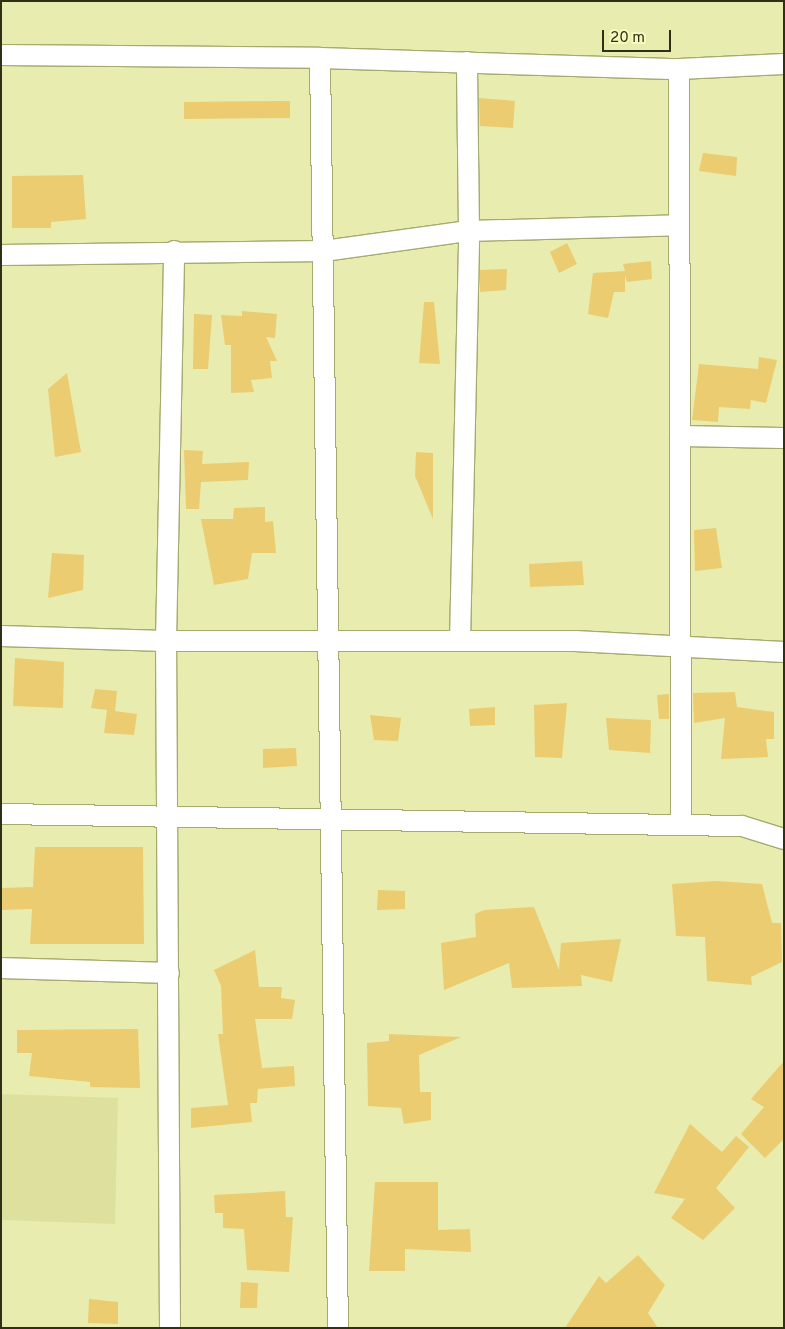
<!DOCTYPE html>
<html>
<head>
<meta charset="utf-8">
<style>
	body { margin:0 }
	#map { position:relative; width:785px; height:1329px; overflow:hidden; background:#e8ecaf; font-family:Overpass,sans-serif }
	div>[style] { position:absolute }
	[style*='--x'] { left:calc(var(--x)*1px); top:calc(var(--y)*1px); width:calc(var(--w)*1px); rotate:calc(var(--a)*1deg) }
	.built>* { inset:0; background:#dde19d }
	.building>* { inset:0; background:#eccc70 }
	.roads { filter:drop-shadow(1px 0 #a6aa6f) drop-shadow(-1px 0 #a6aa6f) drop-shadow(0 1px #a6aa6f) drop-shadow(0 -1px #a6aa6f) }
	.street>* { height:20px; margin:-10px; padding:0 10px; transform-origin:10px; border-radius:10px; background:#fff }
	span { translate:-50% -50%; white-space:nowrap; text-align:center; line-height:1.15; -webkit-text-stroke:4.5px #f6fabb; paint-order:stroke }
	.frame { position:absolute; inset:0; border:2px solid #2f3018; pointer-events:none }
	.scale { position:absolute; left:602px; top:30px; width:69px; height:22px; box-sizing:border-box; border:2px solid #2f3018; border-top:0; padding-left:6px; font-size:15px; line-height:18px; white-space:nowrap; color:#2f3018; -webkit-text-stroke:4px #f6fabb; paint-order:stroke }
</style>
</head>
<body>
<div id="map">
	<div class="built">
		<i style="clip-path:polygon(1px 1094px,118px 1098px,115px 1224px,1px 1220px)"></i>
	</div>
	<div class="building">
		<i style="clip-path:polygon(479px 98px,515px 101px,513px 128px,480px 126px)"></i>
		<i style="clip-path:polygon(290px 101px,290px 118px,184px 119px,184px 102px)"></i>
		<i style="clip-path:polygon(703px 153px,737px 157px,736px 176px,699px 171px)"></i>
		<i style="clip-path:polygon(83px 175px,86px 219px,51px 222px,51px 228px,12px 228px,12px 176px)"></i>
		<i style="clip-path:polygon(567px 243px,577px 264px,559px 273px,550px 252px)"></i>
		<i style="clip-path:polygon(651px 261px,652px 279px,627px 282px,625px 275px,625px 292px,614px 292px,608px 318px,588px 314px,593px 273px,625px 271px,623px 264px)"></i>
		<i style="clip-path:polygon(507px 269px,506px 290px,480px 292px,480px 270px)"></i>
		<i style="clip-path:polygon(424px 302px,434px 302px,440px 364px,419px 363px)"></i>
		<i style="clip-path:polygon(242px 311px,277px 314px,275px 338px,266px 337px,277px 361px,270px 361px,272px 378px,251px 380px,254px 392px,231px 393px,231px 345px,225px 345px,221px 315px,242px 316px)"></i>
		<i style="clip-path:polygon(194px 314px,212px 315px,208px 369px,193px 369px)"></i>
		<i style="clip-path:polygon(759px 357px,777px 360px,766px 403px,751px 400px,750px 409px,719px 407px,718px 422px,692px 420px,699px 364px,758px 369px)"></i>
		<i style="clip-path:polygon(67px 373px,81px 452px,55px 457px,48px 389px)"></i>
		<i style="clip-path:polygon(184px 450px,203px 451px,202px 464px,249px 462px,248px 480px,201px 482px,199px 509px,186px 509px)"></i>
		<i style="clip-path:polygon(416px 452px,433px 453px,433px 519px,415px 476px)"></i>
		<i style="clip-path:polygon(265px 507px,265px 522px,273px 521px,276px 553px,252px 553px,248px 579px,214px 585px,201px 519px,233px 519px,234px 508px)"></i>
		<i style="clip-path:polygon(716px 528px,722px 568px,695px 571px,694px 530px)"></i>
		<i style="clip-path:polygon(52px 553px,84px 555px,83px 590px,48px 598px)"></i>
		<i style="clip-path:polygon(582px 561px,584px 585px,530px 587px,529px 564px)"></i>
		<i style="clip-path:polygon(15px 658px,64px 662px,63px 708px,13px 706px)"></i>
		<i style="clip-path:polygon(95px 689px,117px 691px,115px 711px,137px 714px,134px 735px,104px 733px,107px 710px,91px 708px)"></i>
		<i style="clip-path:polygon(735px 692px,737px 707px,774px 712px,774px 739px,766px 739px,768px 757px,721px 759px,725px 718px,694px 723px,693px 693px)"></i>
		<i style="clip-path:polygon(669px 694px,669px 719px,659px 719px,657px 695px)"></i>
		<i style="clip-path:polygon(567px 703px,562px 758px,535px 757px,534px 705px)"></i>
		<i style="clip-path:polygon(495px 707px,495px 725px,470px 726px,469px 709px)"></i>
		<i style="clip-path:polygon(370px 715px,401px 718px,398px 741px,374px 740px)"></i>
		<i style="clip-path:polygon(606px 718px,651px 720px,650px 753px,609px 750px)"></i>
		<i style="clip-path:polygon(296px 748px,297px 766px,263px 768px,263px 749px)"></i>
		<i style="clip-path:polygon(35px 847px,143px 847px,144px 944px,30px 944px,32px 909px,1px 910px,1px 888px,33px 887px)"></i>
		<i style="clip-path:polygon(716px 881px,762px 884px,772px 923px,781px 923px,782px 962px,751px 977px,752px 985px,707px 981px,705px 937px,676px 936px,672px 884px)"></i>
		<i style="clip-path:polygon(378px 890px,405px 891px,405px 909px,377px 910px)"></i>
		<i style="clip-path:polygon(534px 907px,559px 970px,561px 943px,621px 939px,612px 982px,581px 975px,582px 986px,512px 988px,509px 963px,444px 990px,441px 943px,476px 937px,475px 914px,484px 910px)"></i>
		<i style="clip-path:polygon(255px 950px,259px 987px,282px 987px,281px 998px,295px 1000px,292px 1019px,255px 1019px,262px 1068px,294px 1066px,295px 1086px,258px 1089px,257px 1103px,250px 1103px,252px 1122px,191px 1128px,191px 1108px,228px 1105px,218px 1034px,223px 1034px,221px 986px,214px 970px)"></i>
		<i style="clip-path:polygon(138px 1029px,140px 1088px,90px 1087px,90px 1082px,29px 1076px,32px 1053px,17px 1053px,17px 1030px)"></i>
		<i style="clip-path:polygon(389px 1034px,461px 1037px,419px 1055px,420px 1092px,431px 1092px,431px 1120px,404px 1124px,401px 1108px,368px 1106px,367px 1043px,389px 1041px)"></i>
		<i style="clip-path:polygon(784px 1061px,784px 1139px,765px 1158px,741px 1134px,764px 1107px,751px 1099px)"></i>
		<i style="clip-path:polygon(690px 1124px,722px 1152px,736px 1136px,749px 1147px,716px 1188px,735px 1208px,703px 1240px,671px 1218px,685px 1199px,654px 1193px)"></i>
		<i style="clip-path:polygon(375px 1182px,438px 1182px,438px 1230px,470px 1229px,471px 1252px,405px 1249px,405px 1271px,369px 1271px)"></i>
		<i style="clip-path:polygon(285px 1191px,286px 1217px,293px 1217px,289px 1272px,247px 1270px,244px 1229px,223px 1228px,223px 1213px,215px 1213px,214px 1195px)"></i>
		<i style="clip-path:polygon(638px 1255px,665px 1285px,648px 1313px,658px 1328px,565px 1328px,599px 1276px,606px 1283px)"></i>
		<i style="clip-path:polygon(241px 1282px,258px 1283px,257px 1308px,240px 1308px)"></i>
		<i style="clip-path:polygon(89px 1299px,118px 1302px,118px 1324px,88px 1323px)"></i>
	</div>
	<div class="roads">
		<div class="street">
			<i style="--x:1;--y:55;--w:319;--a:0.5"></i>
			<i style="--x:320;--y:58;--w:359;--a:1.8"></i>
			<i style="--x:679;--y:69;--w:105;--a:-2.7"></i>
			<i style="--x:320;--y:58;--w:1270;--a:89.19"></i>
			<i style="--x:679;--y:69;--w:756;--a:89.85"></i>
			<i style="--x:1;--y:255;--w:323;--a:-0.7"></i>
			<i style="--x:324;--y:251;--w:146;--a:-7.9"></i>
			<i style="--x:469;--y:231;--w:210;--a:-1.6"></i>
			<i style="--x:680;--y:436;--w:104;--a:1.1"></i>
			<i style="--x:1;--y:636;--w:165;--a:1.7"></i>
			<i style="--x:166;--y:641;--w:409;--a:0"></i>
			<i style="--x:575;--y:641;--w:209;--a:3"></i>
			<i style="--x:460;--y:641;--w:410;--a:-88.7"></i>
			<i style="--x:469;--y:231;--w:169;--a:-90.7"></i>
			<i style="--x:1;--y:814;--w:741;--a:0.93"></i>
			<i style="--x:742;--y:826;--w:44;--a:17.2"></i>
			<i style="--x:1;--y:968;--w:168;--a:1.7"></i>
			<i style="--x:170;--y:1328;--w:687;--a:-90.33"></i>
			<i style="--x:166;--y:641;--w:390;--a:-88.8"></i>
		</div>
	</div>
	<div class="frame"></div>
	<div class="scale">20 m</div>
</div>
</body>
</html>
